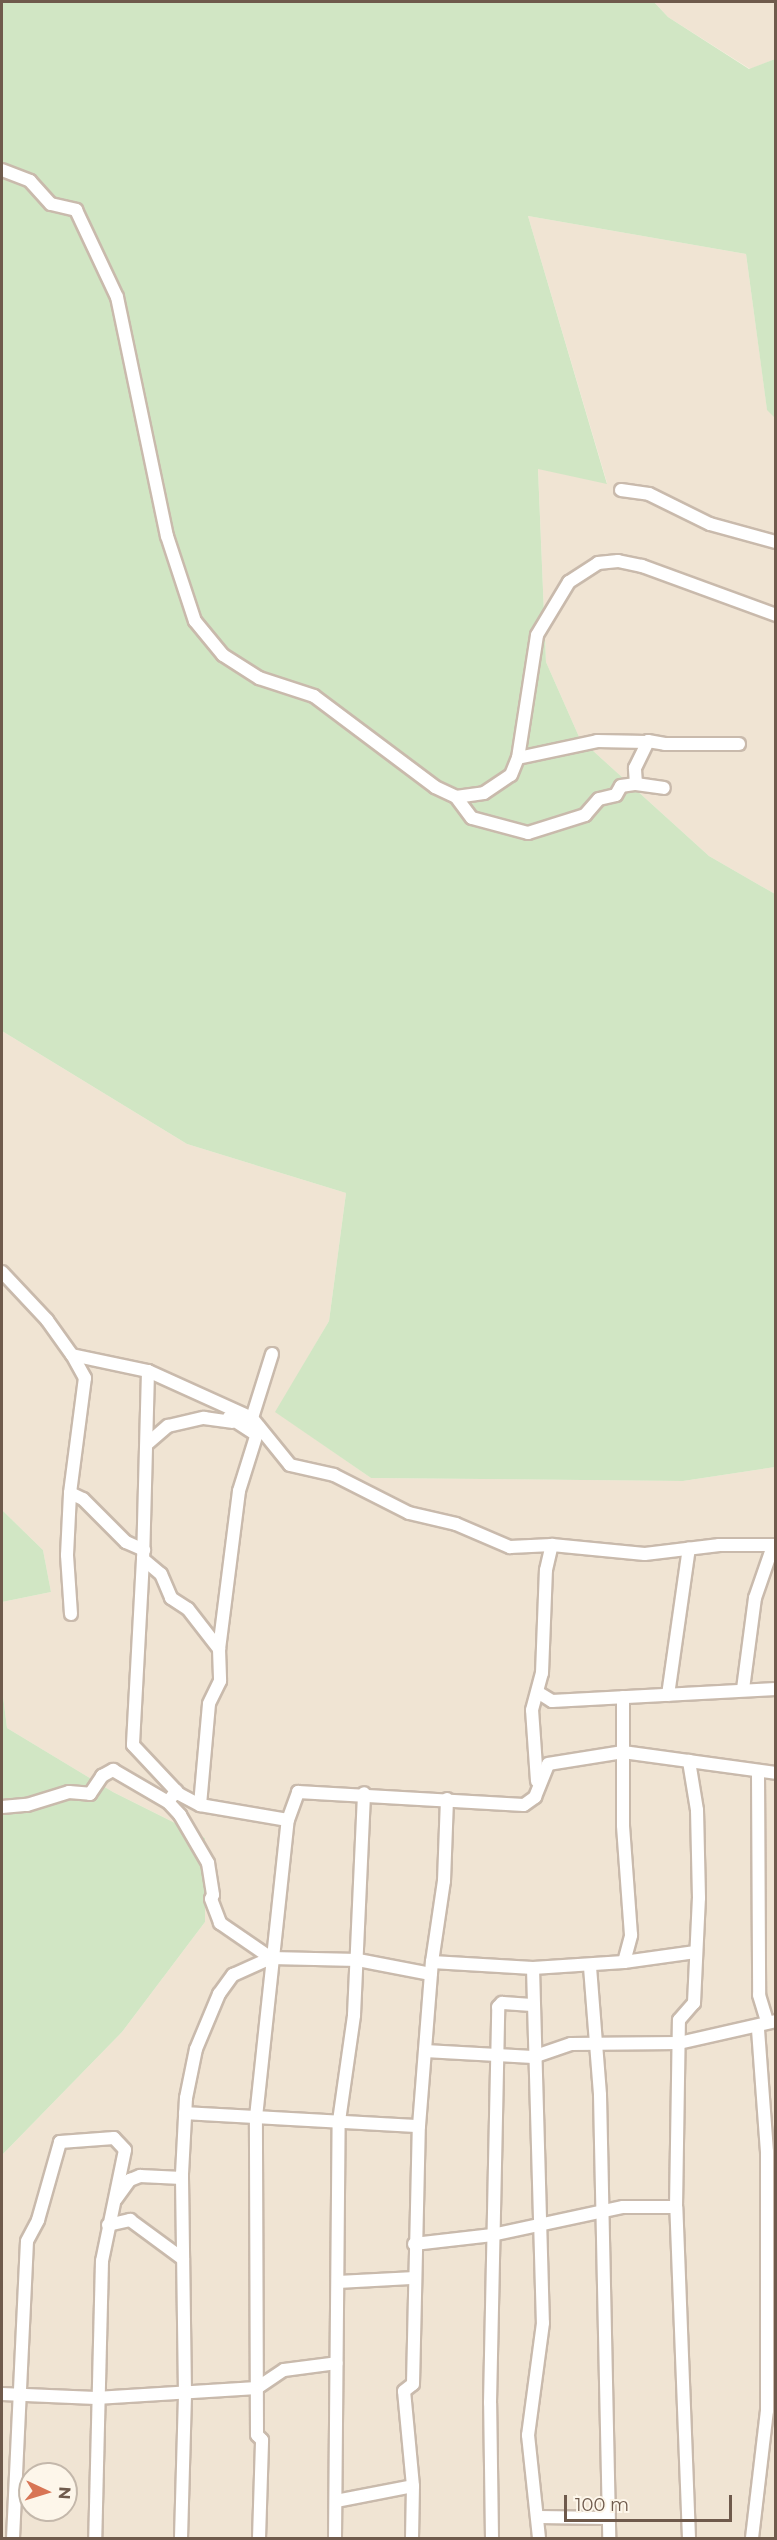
<!DOCTYPE html>
<html>
<head>
<meta charset="utf-8">
<style>
	body { margin:0 }
	#map { position:relative; width:777px; height:2540px; overflow:hidden; background:#faf2e4; font-family:Montserrat,sans-serif }
	div>[style] { position:absolute }
	[style*='--x'] { left:calc(var(--x)*1px); top:calc(var(--y)*1px); width:calc(var(--w)*1px); rotate:calc(var(--a)*1deg) }
	.residential>* { inset:0; background:#f0e4d3 }
	.green>* { inset:0; background:#d1e6c4 }
	.roads { filter:drop-shadow(2px 0 #c9baac) drop-shadow(-2px 0 #c9baac) drop-shadow(0 2px #c9baac) drop-shadow(0 -2px #c9baac) }
	.minor>* { height:12px; margin:-6px; padding:0 6px; transform-origin:6px; border-radius:6px; background:#fff }
	span { translate:-50% -50%; white-space:nowrap; text-align:center; line-height:1.15; -webkit-text-stroke:6px #fdf6ea; paint-order:stroke }
	.frame { position:absolute; inset:0; border:3px solid #6f5a4c; pointer-events:none }
	.north { position:absolute; left:18px; top:2462px; width:60px; height:60px; box-sizing:border-box; background:#fdf6ea; border:2px solid #c4b8ab; border-radius:50%; rotate:94deg; font-size:16px; font-weight:700; line-height:24px; text-align:center; color:#6f5a4c }
	.north::after { content:''; display:block; margin:auto; width:21px; height:27px; background:#d87555; clip-path:polygon(50% 0,100% 100%,50% 72%,0 100%) }
	.scale { position:absolute; left:564px; top:2495px; width:168px; height:27px; box-sizing:border-box; border:3px solid #6f5a4c; border-top:0; padding-left:8px; font-size:18px; line-height:21px; white-space:nowrap; color:#6f5a4c; -webkit-text-stroke:4px #fdf6ea; paint-order:stroke }
</style>
</head>
<body>
<div id="map">
	<div class="residential">
		<i style="clip-path:polygon(654px 2px,775px 2px,775px 59px,750px 69px,668px 17px)"></i>
		<i style="clip-path:polygon(528px 216px,746px 254px,767px 409px,776px 418px,775px 894px,709px 856px,580px 739px,546px 662px,538px 468px,607px 483px)"></i>
		<i style="clip-path:polygon(evenodd,2px 1031px,187px 1144px,346px 1193px,329px 1321px,276px 1412px,371px 1478px,683px 1481px,775px 1467px,775px 2538px,2px 2538px,2px 2155px,122px 2032px,205px 1922px,205px 1838px,113px 1792px,7px 1728px,2px 1688px,2px 1602px,51px 1592px,43px 1550px,2px 1510px,2px 1031px,30px 2474px,66px 2474px,66px 2510px,30px 2510px,30px 2474px)"></i>
	</div>
	<div class="green">
		<i style="clip-path:polygon(2px 2px,654px 2px,668px 17px,749px 69px,775px 59px,775px 418px,767px 410px,746px 254px,528px 216px,607px 484px,538px 469px,546px 662px,580px 739px,709px 856px,775px 894px,775px 1467px,683px 1481px,371px 1478px,275px 1412px,329px 1321px,346px 1193px,187px 1144px,2px 1031px)"></i>
		<i style="clip-path:polygon(2px 1510px,43px 1550px,51px 1592px,2px 1602px)"></i>
		<i style="clip-path:polygon(2px 1688px,7px 1728px,113px 1792px,205px 1838px,205px 1922px,122px 2032px,2px 2155px)"></i>
	</div>
	<div class="roads">
		<div class="minor">
			<i style="--x:2;--y:170;--w:30;--a:21"></i>
			<i style="--x:30;--y:181;--w:31;--a:48"></i>
			<i style="--x:51;--y:204;--w:26;--a:13"></i>
			<i style="--x:76;--y:210;--w:96;--a:64.8"></i>
			<i style="--x:117;--y:297;--w:244;--a:78.2"></i>
			<i style="--x:167;--y:536;--w:89;--a:71.8"></i>
			<i style="--x:195;--y:621;--w:44;--a:50.5"></i>
			<i style="--x:223;--y:655;--w:43;--a:32.6"></i>
			<i style="--x:259;--y:678;--w:58;--a:18.1"></i>
			<i style="--x:314;--y:696;--w:151;--a:36.9"></i>
			<i style="--x:435;--y:787;--w:23;--a:25"></i>
			<i style="--x:456;--y:797;--w:28;--a:-8"></i>
			<i style="--x:484;--y:793;--w:32;--a:-34"></i>
			<i style="--x:511;--y:775;--w:18;--a:-68"></i>
			<i style="--x:518;--y:758;--w:124;--a:-81.2"></i>
			<i style="--x:537;--y:635;--w:62;--a:-58.9"></i>
			<i style="--x:569;--y:582;--w:35;--a:-33"></i>
			<i style="--x:598;--y:563;--w:20;--a:-6"></i>
			<i style="--x:618;--y:561;--w:25;--a:12"></i>
			<i style="--x:642;--y:566;--w:143;--a:20.1"></i>
			<i style="--x:621;--y:490;--w:28;--a:8"></i>
			<i style="--x:649;--y:494;--w:68;--a:26.2"></i>
			<i style="--x:710;--y:524;--w:68;--a:15.3"></i>
			<i style="--x:518;--y:758;--w:81;--a:-12.1"></i>
			<i style="--x:597;--y:741;--w:50;--a:1.1"></i>
			<i style="--x:636;--y:784;--w:16;--a:-94"></i>
			<i style="--x:635;--y:768;--w:30;--a:-64"></i>
			<i style="--x:648;--y:741;--w:17;--a:10"></i>
			<i style="--x:665;--y:744;--w:74;--a:0"></i>
			<i style="--x:456;--y:797;--w:26;--a:53"></i>
			<i style="--x:472;--y:818;--w:58;--a:15"></i>
			<i style="--x:528;--y:833;--w:60;--a:-17.5"></i>
			<i style="--x:585;--y:815;--w:21;--a:-49"></i>
			<i style="--x:599;--y:799;--w:17;--a:-13"></i>
			<i style="--x:616;--y:795;--w:10;--a:-61"></i>
			<i style="--x:621;--y:786;--w:15;--a:-8"></i>
			<i style="--x:636;--y:784;--w:28;--a:8"></i>
			<i style="--x:2;--y:1272;--w:66;--a:46.8"></i>
			<i style="--x:47;--y:1320;--w:43;--a:54.5"></i>
			<i style="--x:72;--y:1355;--w:78;--a:11.9"></i>
			<i style="--x:148;--y:1371;--w:114;--a:24.3"></i>
			<i style="--x:252;--y:1418;--w:60;--a:51"></i>
			<i style="--x:290;--y:1465;--w:45;--a:12.8"></i>
			<i style="--x:334;--y:1475;--w:84;--a:26.9"></i>
			<i style="--x:409;--y:1513;--w:48;--a:13.2"></i>
			<i style="--x:456;--y:1524;--w:59;--a:23.1"></i>
			<i style="--x:510;--y:1547;--w:42;--a:-2.7"></i>
			<i style="--x:552;--y:1545;--w:93;--a:5.5"></i>
			<i style="--x:645;--y:1554;--w:75;--a:-6.9"></i>
			<i style="--x:719;--y:1545;--w:57;--a:0"></i>
			<i style="--x:148;--y:1371;--w:188;--a:91.5"></i>
			<i style="--x:143;--y:1559;--w:23;--a:40"></i>
			<i style="--x:161;--y:1574;--w:26;--a:67"></i>
			<i style="--x:171;--y:1598;--w:20;--a:33"></i>
			<i style="--x:188;--y:1609;--w:51;--a:52.2"></i>
			<i style="--x:229;--y:1417;--w:33;--a:33"></i>
			<i style="--x:252;--y:1418;--w:67;--a:-72.6"></i>
			<i style="--x:259;--y:1427;--w:67;--a:107.4"></i>
			<i style="--x:239;--y:1491;--w:159;--a:97.2"></i>
			<i style="--x:219;--y:1649;--w:32;--a:88"></i>
			<i style="--x:220;--y:1681;--w:25;--a:116"></i>
			<i style="--x:209;--y:1704;--w:101;--a:95.1"></i>
			<i style="--x:200;--y:1805;--w:89;--a:9.7"></i>
			<i style="--x:147;--y:1444;--w:28;--a:-41"></i>
			<i style="--x:168;--y:1426;--w:37;--a:-13"></i>
			<i style="--x:204;--y:1418;--w:28;--a:8"></i>
			<i style="--x:70;--y:1493;--w:14;--a:25"></i>
			<i style="--x:83;--y:1499;--w:61;--a:45"></i>
			<i style="--x:126;--y:1542;--w:20;--a:24"></i>
			<i style="--x:143;--y:1559;--w:186;--a:93.1"></i>
			<i style="--x:133;--y:1745;--w:67;--a:46.8"></i>
			<i style="--x:179;--y:1794;--w:24;--a:28"></i>
			<i style="--x:71;--y:1614;--w:59;--a:-93.9"></i>
			<i style="--x:67;--y:1555;--w:62;--a:-87.2"></i>
			<i style="--x:70;--y:1493;--w:116;--a:-82.6"></i>
			<i style="--x:85;--y:1378;--w:26;--a:-119"></i>
			<i style="--x:743;--y:1689;--w:92;--a:-82.5"></i>
			<i style="--x:755;--y:1598;--w:55;--a:-70.9"></i>
			<i style="--x:539;--y:1693;--w:15;--a:32"></i>
			<i style="--x:552;--y:1701;--w:224;--a:-3.1"></i>
			<i style="--x:668;--y:1695;--w:148;--a:-81.9"></i>
			<i style="--x:758;--y:1773;--w:222;--a:89.7"></i>
			<i style="--x:759;--y:1995;--w:28;--a:73"></i>
			<i style="--x:537;--y:1781;--w:71;--a:-94"></i>
			<i style="--x:532;--y:1710;--w:38;--a:-75"></i>
			<i style="--x:542;--y:1673;--w:103;--a:-87.8"></i>
			<i style="--x:546;--y:1570;--w:26;--a:-77"></i>
			<i style="--x:168;--y:1802;--w:18;--a:47"></i>
			<i style="--x:180;--y:1815;--w:56;--a:59.7"></i>
			<i style="--x:208;--y:1863;--w:32;--a:81"></i>
			<i style="--x:213;--y:1895;--w:4;--a:117"></i>
			<i style="--x:211;--y:1899;--w:26;--a:69"></i>
			<i style="--x:220;--y:1923;--w:62;--a:34.5"></i>
			<i style="--x:2;--y:1807;--w:25;--a:-5"></i>
			<i style="--x:27;--y:1805;--w:44;--a:-17.2"></i>
			<i style="--x:69;--y:1792;--w:21;--a:5"></i>
			<i style="--x:90;--y:1794;--w:22;--a:-56"></i>
			<i style="--x:102;--y:1776;--w:13;--a:-29"></i>
			<i style="--x:113;--y:1770;--w:64;--a:30.2"></i>
			<i style="--x:168;--y:1802;--w:14;--a:-54"></i>
			<i style="--x:432;--y:1962;--w:101;--a:3.4"></i>
			<i style="--x:533;--y:1968;--w:91;--a:-3.8"></i>
			<i style="--x:624;--y:1962;--w:28;--a:-75"></i>
			<i style="--x:631;--y:1935;--w:110;--a:-94.2"></i>
			<i style="--x:623;--y:1825;--w:128;--a:-90"></i>
			<i style="--x:624;--y:1962;--w:72;--a:-8"></i>
			<i style="--x:590;--y:1967;--w:128;--a:85.5"></i>
			<i style="--x:600;--y:2095;--w:443;--a:88.8"></i>
			<i style="--x:533;--y:1968;--w:355;--a:88.4"></i>
			<i style="--x:543;--y:2323;--w:113;--a:97.6"></i>
			<i style="--x:528;--y:2435;--w:104;--a:83.9"></i>
			<i style="--x:425;--y:2051;--w:108;--a:3.2"></i>
			<i style="--x:533;--y:2057;--w:40;--a:-18.9"></i>
			<i style="--x:571;--y:2044;--w:108;--a:-0.5"></i>
			<i style="--x:679;--y:2043;--w:99;--a:-12.8"></i>
			<i style="--x:185;--y:2113;--w:234;--a:3.2"></i>
			<i style="--x:116;--y:2199;--w:24;--a:-54"></i>
			<i style="--x:130;--y:2180;--w:11;--a:-22"></i>
			<i style="--x:140;--y:2176;--w:42;--a:2.7"></i>
			<i style="--x:108;--y:2225;--w:23;--a:-13"></i>
			<i style="--x:130;--y:2220;--w:66;--a:36.3"></i>
			<i style="--x:414;--y:2244;--w:79;--a:-6.6"></i>
			<i style="--x:492;--y:2235;--w:134;--a:-12.1"></i>
			<i style="--x:623;--y:2207;--w:53;--a:0"></i>
			<i style="--x:339;--y:2282;--w:75;--a:-3.1"></i>
			<i style="--x:2;--y:2394;--w:94;--a:2.4"></i>
			<i style="--x:96;--y:2398;--w:161;--a:-3.6"></i>
			<i style="--x:257;--y:2388;--w:32;--a:-34"></i>
			<i style="--x:284;--y:2370;--w:53;--a:-7.5"></i>
			<i style="--x:336;--y:2501;--w:78;--a:-11"></i>
			<i style="--x:539;--y:2517;--w:69;--a:0.8"></i>
			<i style="--x:13;--y:2538;--w:297;--a:-87.3"></i>
			<i style="--x:27;--y:2241;--w:24;--a:-62"></i>
			<i style="--x:38;--y:2220;--w:81;--a:-74.2"></i>
			<i style="--x:60;--y:2142;--w:54;--a:-4.2"></i>
			<i style="--x:114;--y:2138;--w:16;--a:47"></i>
			<i style="--x:125;--y:2150;--w:113;--a:101.7"></i>
			<i style="--x:102;--y:2261;--w:277;--a:91.4"></i>
			<i style="--x:181;--y:2538;--w:145;--a:-88.4"></i>
			<i style="--x:185;--y:2393;--w:219;--a:-90.8"></i>
			<i style="--x:182;--y:2174;--w:76;--a:-87"></i>
			<i style="--x:186;--y:2098;--w:50;--a:-78.5"></i>
			<i style="--x:196;--y:2049;--w:60;--a:-67.3"></i>
			<i style="--x:219;--y:1994;--w:24;--a:-54"></i>
			<i style="--x:233;--y:1975;--w:42;--a:-24.1"></i>
			<i style="--x:271;--y:1958;--w:87;--a:1.3"></i>
			<i style="--x:358;--y:1960;--w:74;--a:10.9"></i>
			<i style="--x:259;--y:2538;--w:98;--a:-88.2"></i>
			<i style="--x:262;--y:2440;--w:7;--a:-135"></i>
			<i style="--x:257;--y:2435;--w:318;--a:-90.2"></i>
			<i style="--x:256;--y:2117;--w:299;--a:-83.9"></i>
			<i style="--x:288;--y:1820;--w:30;--a:-70"></i>
			<i style="--x:298;--y:1792;--w:226;--a:3.3"></i>
			<i style="--x:524;--y:1805;--w:14;--a:-36"></i>
			<i style="--x:535;--y:1797;--w:35;--a:-68"></i>
			<i style="--x:548;--y:1764;--w:76;--a:-9.1"></i>
			<i style="--x:623;--y:1752;--w:154;--a:7.8"></i>
			<i style="--x:335;--y:2538;--w:417;--a:-89.5"></i>
			<i style="--x:339;--y:2121;--w:107;--a:-81.9"></i>
			<i style="--x:354;--y:2015;--w:222;--a:-87.4"></i>
			<i style="--x:412;--y:2538;--w:52;--a:-88.9"></i>
			<i style="--x:413;--y:2486;--w:95;--a:-95.4"></i>
			<i style="--x:404;--y:2391;--w:11;--a:-38"></i>
			<i style="--x:413;--y:2384;--w:258;--a:-88.7"></i>
			<i style="--x:419;--y:2126;--w:165;--a:-85.5"></i>
			<i style="--x:432;--y:1962;--w:82;--a:-81.6"></i>
			<i style="--x:444;--y:1881;--w:82;--a:-87.9"></i>
			<i style="--x:492;--y:2538;--w:135;--a:-90.8"></i>
			<i style="--x:490;--y:2403;--w:396;--a:-88.8"></i>
			<i style="--x:498;--y:2007;--w:6;--a:-45"></i>
			<i style="--x:502;--y:2003;--w:31;--a:4"></i>
			<i style="--x:689;--y:2538;--w:331;--a:-92.2"></i>
			<i style="--x:676;--y:2207;--w:187;--a:-89.1"></i>
			<i style="--x:679;--y:2020;--w:23;--a:-49"></i>
			<i style="--x:694;--y:2003;--w:105;--a:-87.3"></i>
			<i style="--x:699;--y:1898;--w:88;--a:-91.3"></i>
			<i style="--x:697;--y:1810;--w:50;--a:-99.3"></i>
			<i style="--x:752;--y:2538;--w:128;--a:-83.3"></i>
			<i style="--x:767;--y:2411;--w:259;--a:-90"></i>
			<i style="--x:767;--y:2152;--w:124;--a:-94.2"></i>
		</div>
	</div>
	<div class="frame"></div>
	<div class="north">N</div>
	<div class="scale">100 m</div>
</div>
</body>
</html>
